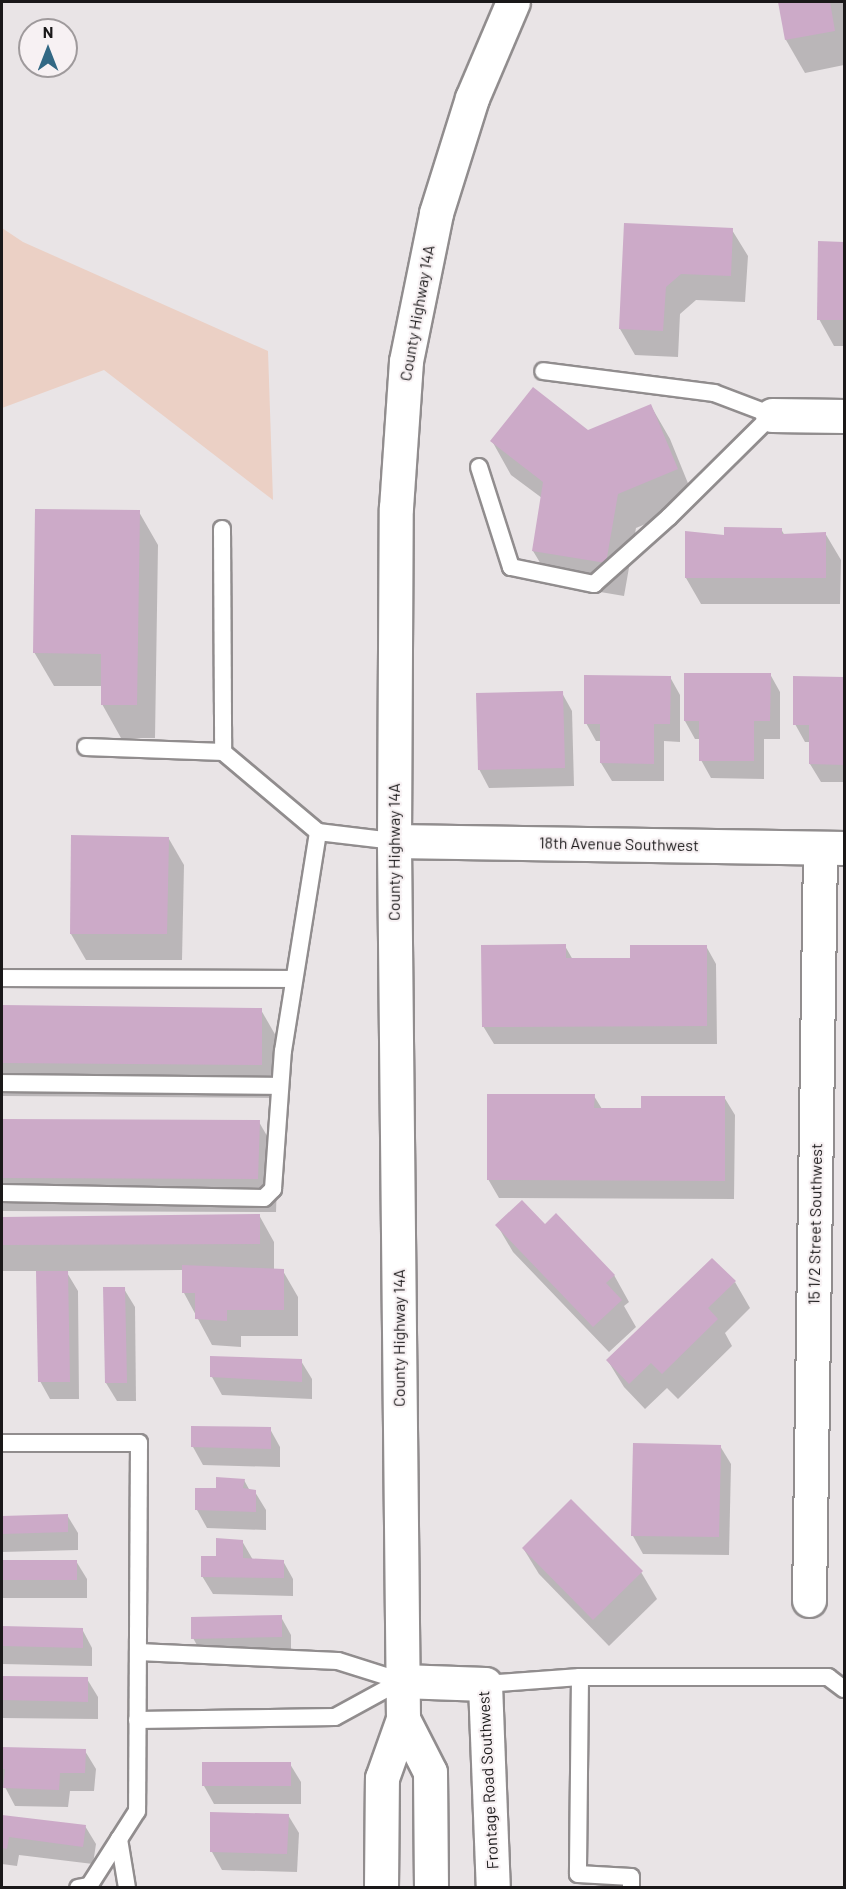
<!DOCTYPE html>
<html>
<head>
<meta charset="utf-8">
<style>
	body { margin:0 }
	#map { position:relative; width:846px; height:1889px; overflow:hidden; background:#e9e4e6; font-family:Barlow,sans-serif }
	div>[style] { position:absolute }
	[style*='--x'] { left:calc(var(--x)*1px); top:calc(var(--y)*1px); width:calc(var(--w)*1px); rotate:calc(var(--a)*1deg) }
	.green>* { inset:0; background:#ebd0c5 }
	.shadow>* { inset:0; background:#0003 }
	.building>* { inset:0; background:#ccaac8 }
	.roads { filter:drop-shadow(2px 0 #918d8e) drop-shadow(-2px 0 #918d8e) drop-shadow(0 2px #918d8e) drop-shadow(0 -2px #918d8e) }
	.service>* { height:16px; margin:-8px; padding:0 8px; transform-origin:8px; border-radius:8px; background:#fff }
	.minor>* { height:33px; margin:-16.5px; padding:0 16.5px; transform-origin:16.5px; border-radius:16.5px; background:#fff }
	.secondary>* { height:33px; margin:-16.5px; padding:0 16.5px; transform-origin:16.5px; border-radius:16.5px; background:#fff }
	span { translate:-50% -50%; white-space:nowrap; text-align:center; line-height:1.15; -webkit-text-stroke:4.5px #f7f1f3; paint-order:stroke }
	.street-label { font-size:16px; color:#1a1819 }
	.frame { position:absolute; inset:0; border:3px solid #1a1819; pointer-events:none }
	.north { position:absolute; left:18px; top:18px; width:60px; height:60px; box-sizing:border-box; background:#f7f1f3; border:2px solid #9f9a9c; border-radius:50%; rotate:0deg; font-size:16px; font-weight:700; line-height:24px; text-align:center; color:#1a1819 }
	.north::after { content:''; display:block; margin:auto; width:21px; height:27px; background:#326884; clip-path:polygon(50% 0,100% 100%,50% 72%,0 100%) }
</style>
</head>
<body>
<div id="map">
	<div class="green">
		<i style="clip-path:polygon(2px 228px,23px 242px,268px 351px,273px 500px,104px 370px,2px 408px)"></i>
	</div>
	<div class="shadow">
		<i style="clip-path:polygon(779px 2px,844px 2px,844px 65px,805px 73px,786px 40px)"></i>
		<i style="clip-path:polygon(625px 225px,732px 230px,748px 256px,745px 302px,696px 300px,680px 314px,678px 357px,635px 355px,620px 329px)"></i>
		<i style="clip-path:polygon(820px 243px,844px 243px,844px 346px,834px 346px,819px 319px)"></i>
		<i style="clip-path:polygon(651px 406px,670px 439px,696px 503px,636px 528px,624px 596px,553px 584px,533px 551px,542px 498px,511px 475px,492px 441px,588px 432px)"></i>
		<i style="clip-path:polygon(139px 512px,158px 545px,155px 738px,121px 738px,102px 704px,102px 686px,54px 686px,34px 652px)"></i>
		<i style="clip-path:polygon(781px 529px,785px 536px,825px 533px,841px 560px,840px 604px,701px 604px,686px 578px,686px 532px,726px 536px)"></i>
		<i style="clip-path:polygon(770px 674px,780px 692px,780px 739px,764px 739px,764px 779px,711px 778px,701px 760px,701px 739px,695px 739px,685px 721px)"></i>
		<i style="clip-path:polygon(670px 677px,680px 695px,680px 742px,664px 741px,664px 781px,612px 781px,601px 763px,601px 741px,596px 741px,586px 723px)"></i>
		<i style="clip-path:polygon(795px 678px,844px 678px,844px 782px,821px 782px,810px 764px,810px 742px,805px 742px,795px 724px)"></i>
		<i style="clip-path:polygon(562px 693px,572px 711px,574px 786px,489px 788px,479px 769px)"></i>
		<i style="clip-path:polygon(73px 837px,169px 839px,184px 865px,182px 960px,86px 960px,71px 934px)"></i>
		<i style="clip-path:polygon(565px 946px,573px 960px,631px 960px,706px 946px,716px 964px,717px 1044px,494px 1044px,483px 1026px)"></i>
		<i style="clip-path:polygon(2px 1006px,261px 1010px,280px 1043px,280px 1098px,2px 1096px)"></i>
		<i style="clip-path:polygon(594px 1096px,602px 1109px,642px 1110px,724px 1097px,735px 1115px,734px 1199px,499px 1198px,488px 1179px)"></i>
		<i style="clip-path:polygon(2px 1120px,259px 1122px,278px 1155px,276px 1212px,2px 1211px)"></i>
		<i style="clip-path:polygon(259px 1215px,274px 1242px,274px 1271px,283px 1271px,298px 1297px,298px 1336px,241px 1336px,241px 1347px,212px 1345px,184px 1293px,184px 1270px,66px 1271px,78px 1291px,79px 1399px,50px 1399px,40px 1381px,38px 1271px,2px 1271px,2px 1218px)"></i>
		<i style="clip-path:polygon(497px 1225px,545px 1226px,614px 1275px,629px 1302px,624px 1306px,636px 1327px,609px 1352px,513px 1252px)"></i>
		<i style="clip-path:polygon(735px 1282px,750px 1308px,725px 1333px,732px 1346px,678px 1399px,667px 1388px,645px 1409px,624px 1387px,608px 1361px)"></i>
		<i style="clip-path:polygon(124px 1289px,135px 1307px,136px 1401px,117px 1401px,106px 1383px)"></i>
		<i style="clip-path:polygon(301px 1361px,312px 1379px,312px 1399px,222px 1395px,212px 1377px)"></i>
		<i style="clip-path:polygon(270px 1429px,280px 1447px,280px 1467px,203px 1465px,193px 1447px)"></i>
		<i style="clip-path:polygon(720px 1446px,731px 1464px,729px 1555px,643px 1554px,633px 1536px)"></i>
		<i style="clip-path:polygon(244px 1480px,250px 1491px,255px 1492px,266px 1510px,266px 1530px,207px 1528px,197px 1510px,217px 1490px)"></i>
		<i style="clip-path:polygon(67px 1515px,78px 1533px,78px 1550px,2px 1552px,2px 1517px)"></i>
		<i style="clip-path:polygon(242px 1541px,253px 1560px,283px 1561px,293px 1579px,293px 1596px,213px 1594px,202px 1576px,217px 1557px)"></i>
		<i style="clip-path:polygon(523px 1548px,641px 1572px,657px 1599px,609px 1646px,539px 1574px)"></i>
		<i style="clip-path:polygon(2px 1561px,76px 1561px,87px 1579px,87px 1598px,2px 1598px)"></i>
		<i style="clip-path:polygon(281px 1617px,291px 1635px,291px 1655px,203px 1656px,193px 1638px)"></i>
		<i style="clip-path:polygon(2px 1628px,82px 1629px,92px 1648px,92px 1666px,2px 1664px)"></i>
		<i style="clip-path:polygon(2px 1678px,87px 1679px,98px 1697px,98px 1719px,2px 1718px)"></i>
		<i style="clip-path:polygon(2px 1748px,85px 1751px,96px 1769px,94px 1791px,70px 1791px,68px 1807px,15px 1806px,5px 1787px,2px 1787px)"></i>
		<i style="clip-path:polygon(290px 1764px,301px 1782px,301px 1804px,214px 1804px,204px 1786px)"></i>
		<i style="clip-path:polygon(288px 1815px,299px 1833px,297px 1872px,222px 1870px,212px 1852px)"></i>
		<i style="clip-path:polygon(2px 1816px,85px 1826px,96px 1844px,93px 1864px,19px 1855px,17px 1866px,2px 1864px)"></i>
	</div>
	<div class="building">
		<i style="clip-path:polygon(778px 2px,830px 2px,835px 31px,785px 40px)"></i>
		<i style="clip-path:polygon(624px 223px,733px 228px,731px 276px,681px 274px,666px 287px,663px 331px,619px 329px)"></i>
		<i style="clip-path:polygon(818px 241px,844px 242px,844px 320px,817px 320px)"></i>
		<i style="clip-path:polygon(533px 387px,588px 430px,651px 404px,678px 469px,618px 494px,606px 563px,532px 551px,543px 482px,490px 441px)"></i>
		<i style="clip-path:polygon(35px 509px,140px 510px,137px 705px,101px 705px,101px 654px,33px 653px)"></i>
		<i style="clip-path:polygon(724px 527px,782px 528px,782px 534px,826px 532px,826px 578px,685px 578px,685px 531px,724px 535px)"></i>
		<i style="clip-path:polygon(684px 673px,771px 673px,770px 721px,754px 721px,754px 761px,699px 761px,699px 721px,684px 721px)"></i>
		<i style="clip-path:polygon(584px 675px,671px 676px,670px 724px,654px 724px,654px 764px,600px 763px,600px 724px,584px 724px)"></i>
		<i style="clip-path:polygon(793px 676px,844px 677px,844px 765px,809px 764px,809px 725px,793px 725px)"></i>
		<i style="clip-path:polygon(563px 691px,565px 768px,478px 770px,476px 693px)"></i>
		<i style="clip-path:polygon(71px 835px,169px 837px,167px 934px,70px 934px)"></i>
		<i style="clip-path:polygon(566px 944px,566px 958px,630px 958px,630px 945px,707px 945px,707px 1026px,482px 1027px,481px 945px)"></i>
		<i style="clip-path:polygon(2px 1005px,262px 1008px,262px 1065px,2px 1063px)"></i>
		<i style="clip-path:polygon(487px 1094px,595px 1094px,594px 1108px,641px 1108px,641px 1096px,725px 1096px,725px 1181px,487px 1180px)"></i>
		<i style="clip-path:polygon(2px 1119px,260px 1120px,258px 1179px,2px 1178px)"></i>
		<i style="clip-path:polygon(522px 1200px,545px 1224px,556px 1213px,615px 1275px,606px 1283px,622px 1300px,593px 1327px,495px 1225px)"></i>
		<i style="clip-path:polygon(260px 1214px,260px 1244px,2px 1245px,2px 1217px)"></i>
		<i style="clip-path:polygon(712px 1258px,736px 1281px,708px 1308px,718px 1319px,662px 1374px,651px 1363px,629px 1384px,606px 1360px)"></i>
		<i style="clip-path:polygon(182px 1265px,284px 1269px,284px 1310px,227px 1310px,227px 1321px,195px 1319px,195px 1293px,182px 1293px)"></i>
		<i style="clip-path:polygon(36px 1271px,68px 1271px,70px 1382px,38px 1382px)"></i>
		<i style="clip-path:polygon(103px 1287px,125px 1287px,127px 1383px,105px 1383px)"></i>
		<i style="clip-path:polygon(210px 1356px,302px 1359px,302px 1382px,210px 1377px)"></i>
		<i style="clip-path:polygon(191px 1426px,271px 1427px,271px 1449px,191px 1447px)"></i>
		<i style="clip-path:polygon(633px 1443px,721px 1445px,719px 1537px,631px 1536px)"></i>
		<i style="clip-path:polygon(216px 1477px,245px 1479px,243px 1488px,256px 1490px,256px 1512px,195px 1510px,195px 1488px,216px 1488px)"></i>
		<i style="clip-path:polygon(571px 1499px,643px 1571px,593px 1620px,522px 1548px)"></i>
		<i style="clip-path:polygon(68px 1514px,68px 1532px,2px 1534px,2px 1516px)"></i>
		<i style="clip-path:polygon(216px 1538px,243px 1540px,243px 1558px,284px 1560px,284px 1578px,201px 1577px,201px 1556px,216px 1556px)"></i>
		<i style="clip-path:polygon(2px 1560px,77px 1560px,77px 1580px,2px 1580px)"></i>
		<i style="clip-path:polygon(282px 1615px,282px 1637px,191px 1639px,191px 1617px)"></i>
		<i style="clip-path:polygon(2px 1626px,83px 1628px,83px 1648px,2px 1646px)"></i>
		<i style="clip-path:polygon(2px 1676px,88px 1677px,88px 1702px,2px 1700px)"></i>
		<i style="clip-path:polygon(2px 1747px,86px 1749px,85px 1773px,60px 1773px,59px 1790px,3px 1788px,5px 1769px,2px 1769px)"></i>
		<i style="clip-path:polygon(202px 1762px,291px 1762px,291px 1786px,202px 1786px)"></i>
		<i style="clip-path:polygon(210px 1812px,289px 1814px,287px 1854px,210px 1852px)"></i>
		<i style="clip-path:polygon(2px 1815px,86px 1825px,83px 1847px,9px 1837px,7px 1849px,2px 1848px)"></i>
	</div>
	<div class="roads">
		<div class="service">
			<i style="--x:479;--y:467;--w:105;--a:72.3"></i>
			<i style="--x:511;--y:567;--w:85;--a:11.6"></i>
			<i style="--x:594;--y:584;--w:101;--a:-41.8"></i>
			<i style="--x:669;--y:517;--w:145;--a:-44.7"></i>
			<i style="--x:772;--y:415;--w:62;--a:-159.2"></i>
			<i style="--x:714;--y:393;--w:172;--a:-172.7"></i>
			<i style="--x:222;--y:529;--w:223;--a:89.7"></i>
			<i style="--x:223;--y:752;--w:124;--a:40.1"></i>
			<i style="--x:318;--y:832;--w:77;--a:6.8"></i>
			<i style="--x:86;--y:747;--w:137;--a:2.1"></i>
			<i style="--x:2;--y:978;--w:292;--a:0.2"></i>
			<i style="--x:2;--y:1083;--w:278;--a:0.6"></i>
			<i style="--x:2;--y:1193;--w:262;--a:1.1"></i>
			<i style="--x:264;--y:1198;--w:13;--a:-45"></i>
			<i style="--x:273;--y:1189;--w:138;--a:-85.9"></i>
			<i style="--x:283;--y:1051;--w:222;--a:-80.9"></i>
			<i style="--x:2;--y:1443;--w:137;--a:0"></i>
			<i style="--x:139;--y:1443;--w:368;--a:90.3"></i>
			<i style="--x:137;--y:1811;--w:89;--a:122.6"></i>
			<i style="--x:89;--y:1886;--w:11;--a:170"></i>
			<i style="--x:138;--y:1652;--w:200;--a:2.6"></i>
			<i style="--x:338;--y:1661;--w:66;--a:17.6"></i>
			<i style="--x:580;--y:1677;--w:197;--a:90.6"></i>
			<i style="--x:578;--y:1874;--w:53;--a:3.2"></i>
			<i style="--x:631;--y:1877;--w:11;--a:90"></i>
			<i style="--x:485;--y:1684;--w:95;--a:-4.2"></i>
			<i style="--x:580;--y:1677;--w:248;--a:0"></i>
			<i style="--x:828;--y:1677;--w:20;--a:37"></i>
			<i style="--x:137;--y:1720;--w:198;--a:-0.9"></i>
			<i style="--x:335;--y:1717;--w:75;--a:-28.6"></i>
			<i style="--x:119;--y:1839;--w:50;--a:80.7"></i>
		</div>
		<div class="minor">
			<i style="--x:772;--y:415;--w:72;--a:0.8"></i>
			<i style="--x:394;--y:841;--w:450;--a:0.9"></i>
			<i style="--x:809;--y:1600;--w:752;--a:-89.16"></i>
			<i style="--x:401;--y:1681;--w:84;--a:2"></i>
			<i style="--x:485;--y:1684;--w:204;--a:87.8"></i>
		</div>
		<div class="secondary">
			<i style="--x:403;--y:1719;--w:59;--a:63"></i>
			<i style="--x:430;--y:1772;--w:116;--a:89.5"></i>
			<i style="--x:381;--y:1888;--w:110;--a:-89.5"></i>
			<i style="--x:382;--y:1778;--w:63;--a:-70.4"></i>
			<i style="--x:403;--y:1719;--w:878;--a:-90.59"></i>
			<i style="--x:394;--y:841;--w:333;--a:-89.7"></i>
			<i style="--x:396;--y:508;--w:147;--a:-86.1"></i>
			<i style="--x:406;--y:361;--w:151;--a:-78.5"></i>
			<i style="--x:436;--y:213;--w:121;--a:-72.6"></i>
			<i style="--x:472;--y:98;--w:104;--a:-66.9"></i>
		</div>
	</div>
	<div class="street-label">
		<span style="left:417px;top:313px;rotate:-80deg">County Highway 14A</span>
		<span style="left:619px;top:844px;rotate:1deg">18th Avenue Southwest</span>
		<span style="left:394px;top:852px;rotate:-90deg">County Highway 14A</span>
		<span style="left:815px;top:1224px;rotate:-89deg">15 1/2 Street Southwest</span>
		<span style="left:399px;top:1338px;rotate:-90deg">County Highway 14A</span>
		<span style="left:488px;top:1780px;rotate:-93deg">Frontage Road Southwest</span>
	</div>
	<div class="frame"></div>
	<div class="north">N</div>
</div>
</body>
</html>
